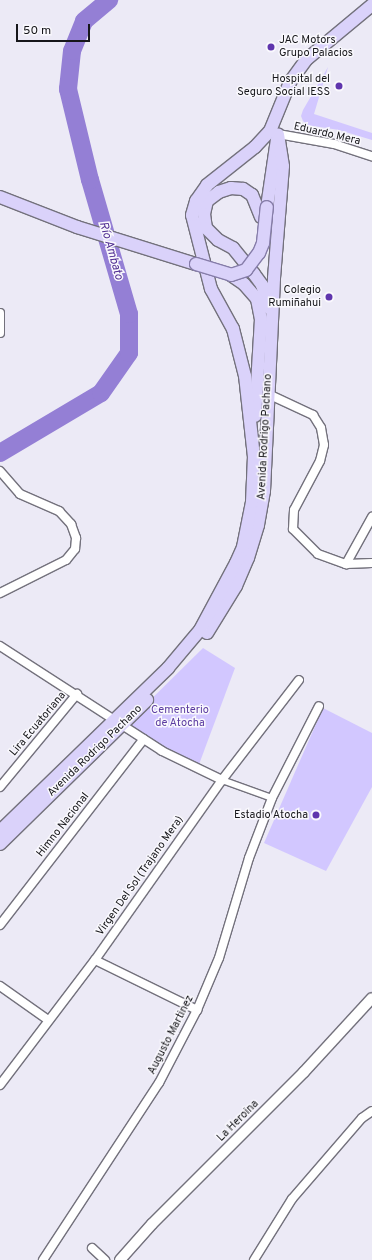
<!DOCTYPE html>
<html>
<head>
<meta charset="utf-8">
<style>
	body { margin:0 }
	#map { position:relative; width:372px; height:1260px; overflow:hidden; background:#eceaf6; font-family:Overpass,sans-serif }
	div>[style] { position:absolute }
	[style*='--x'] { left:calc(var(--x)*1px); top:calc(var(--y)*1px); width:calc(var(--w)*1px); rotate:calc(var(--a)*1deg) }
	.green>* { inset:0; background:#d2c7ff }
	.river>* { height:18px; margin:-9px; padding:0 9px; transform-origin:9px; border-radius:9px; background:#947fd5 }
	.roads { filter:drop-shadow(1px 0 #73717c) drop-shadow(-1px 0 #73717c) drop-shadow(0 1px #73717c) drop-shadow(0 -1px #73717c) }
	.pedestrian>* { height:6px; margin:-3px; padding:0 3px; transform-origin:3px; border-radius:3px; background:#fff }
	.minor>* { height:8px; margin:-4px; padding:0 4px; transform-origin:4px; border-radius:4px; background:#fff }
	.tertiary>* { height:10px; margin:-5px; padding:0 5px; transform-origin:5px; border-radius:5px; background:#fff }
	.primary>* { height:12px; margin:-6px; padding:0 6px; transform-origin:6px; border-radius:6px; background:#dad2fa }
	.bridges { filter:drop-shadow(1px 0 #867da9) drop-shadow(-1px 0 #867da9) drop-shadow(0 1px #867da9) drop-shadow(0 -1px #867da9) }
	.primary-bridge>* { height:12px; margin:-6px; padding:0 6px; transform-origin:6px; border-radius:6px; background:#dad2fa }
	.dots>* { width:11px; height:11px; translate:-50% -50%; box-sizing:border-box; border:2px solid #f9f8fd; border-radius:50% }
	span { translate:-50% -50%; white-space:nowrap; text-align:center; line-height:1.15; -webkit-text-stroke:3px #f9f8fd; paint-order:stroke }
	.poi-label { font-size:11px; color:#16161a }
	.left { translate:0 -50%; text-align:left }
	.right { translate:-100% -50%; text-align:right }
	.street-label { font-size:11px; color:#16161a }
	.park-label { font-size:11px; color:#5c3ca1 }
	.water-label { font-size:12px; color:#4f2c91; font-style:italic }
	.scale { position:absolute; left:16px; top:24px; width:74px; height:18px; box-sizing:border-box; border:2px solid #16161a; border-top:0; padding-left:5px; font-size:12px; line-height:14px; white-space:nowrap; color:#16161a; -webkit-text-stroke:3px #f9f8fd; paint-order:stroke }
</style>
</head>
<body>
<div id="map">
	<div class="green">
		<i style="clip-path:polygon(328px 67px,314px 114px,372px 133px,372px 140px,339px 130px,307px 125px,303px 121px,301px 116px,303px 110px)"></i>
		<i style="clip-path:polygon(203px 648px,235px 668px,198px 767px,125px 725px)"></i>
		<i style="clip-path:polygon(323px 708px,372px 733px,372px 787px,326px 871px,264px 843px)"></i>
	</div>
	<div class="river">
		<i style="--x:0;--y:453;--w:117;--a:-30.7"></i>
		<i style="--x:101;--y:393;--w:49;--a:-55"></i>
		<i style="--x:129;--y:353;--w:39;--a:-90"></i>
		<i style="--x:129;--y:314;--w:140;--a:-106.2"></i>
		<i style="--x:90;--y:180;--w:94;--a:-103.6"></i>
		<i style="--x:68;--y:89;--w:38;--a:-84"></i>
		<i style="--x:72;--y:51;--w:32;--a:-68"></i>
		<i style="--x:84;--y:21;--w:33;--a:-40"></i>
	</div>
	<div class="roads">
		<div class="pedestrian">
			<i style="--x:222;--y:780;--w:53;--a:19.8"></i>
		</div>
		<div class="minor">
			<i style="--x:278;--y:134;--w:57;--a:10.1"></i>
			<i style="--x:334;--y:144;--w:40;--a:18"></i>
			<i style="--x:0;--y:313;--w:20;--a:90"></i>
			<i style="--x:268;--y:394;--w:50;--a:25"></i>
			<i style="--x:313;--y:415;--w:15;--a:58"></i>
			<i style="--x:321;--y:428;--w:17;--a:80"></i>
			<i style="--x:324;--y:445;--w:16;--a:104"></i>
			<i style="--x:320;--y:461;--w:55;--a:118"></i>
			<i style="--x:294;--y:510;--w:19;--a:93"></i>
			<i style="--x:293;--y:529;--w:35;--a:45"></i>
			<i style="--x:318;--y:554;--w:30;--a:20"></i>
			<i style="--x:346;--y:564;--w:26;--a:-2"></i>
			<i style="--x:0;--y:471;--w:30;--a:49"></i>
			<i style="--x:20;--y:494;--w:43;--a:23.6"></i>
			<i style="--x:59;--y:511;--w:18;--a:47"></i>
			<i style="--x:71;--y:524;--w:15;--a:70"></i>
			<i style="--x:76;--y:538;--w:11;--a:95"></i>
			<i style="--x:75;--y:549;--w:14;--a:129"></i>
			<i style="--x:66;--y:560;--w:74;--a:153.4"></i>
			<i style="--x:346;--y:564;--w:54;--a:-61"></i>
			<i style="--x:0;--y:646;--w:193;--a:32.9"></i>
			<i style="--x:162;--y:751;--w:67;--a:25.8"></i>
			<i style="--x:0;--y:787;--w:121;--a:-50.4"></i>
			<i style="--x:0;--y:925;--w:235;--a:-52.3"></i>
			<i style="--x:95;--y:960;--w:114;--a:26.1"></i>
			<i style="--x:0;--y:986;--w:59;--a:35.3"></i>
			<i style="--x:0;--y:1085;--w:157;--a:-52.8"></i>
			<i style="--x:95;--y:960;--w:220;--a:-54.8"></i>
			<i style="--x:222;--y:780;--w:126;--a:-52.4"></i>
			<i style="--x:92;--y:1248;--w:18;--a:43"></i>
			<i style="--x:43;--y:1260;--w:212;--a:-56.8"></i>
			<i style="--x:159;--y:1083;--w:82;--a:-62.5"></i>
			<i style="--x:197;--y:1010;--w:56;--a:-67.1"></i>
			<i style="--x:219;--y:958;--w:104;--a:-73.3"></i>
			<i style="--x:249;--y:858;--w:64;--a:-69"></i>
			<i style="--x:272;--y:798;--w:103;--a:-62.9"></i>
			<i style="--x:254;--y:1260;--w:72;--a:-58.1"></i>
			<i style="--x:292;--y:1199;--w:107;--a:-49.2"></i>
			<i style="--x:362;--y:1118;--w:12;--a:-35"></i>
		</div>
		<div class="tertiary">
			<i style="--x:120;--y:1260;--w:48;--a:-48.4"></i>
			<i style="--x:152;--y:1224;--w:215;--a:-45"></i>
			<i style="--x:304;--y:1072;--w:100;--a:-47.4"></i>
		</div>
		<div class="primary">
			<i style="--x:0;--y:197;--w:83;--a:21.3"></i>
			<i style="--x:77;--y:227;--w:125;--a:17.3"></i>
			<i style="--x:267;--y:207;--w:69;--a:-81.6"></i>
			<i style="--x:261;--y:217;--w:24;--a:-112"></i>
			<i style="--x:252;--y:195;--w:11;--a:-146"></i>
			<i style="--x:243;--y:189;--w:12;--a:-175"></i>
			<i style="--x:231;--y:188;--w:13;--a:162"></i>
			<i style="--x:219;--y:192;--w:15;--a:143"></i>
			<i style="--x:207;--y:201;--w:13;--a:103"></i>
			<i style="--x:204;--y:214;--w:14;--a:82"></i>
			<i style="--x:206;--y:228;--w:17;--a:45"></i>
			<i style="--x:218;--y:240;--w:17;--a:28"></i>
			<i style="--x:233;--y:248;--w:33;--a:51"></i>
			<i style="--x:254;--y:274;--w:14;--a:54"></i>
			<i style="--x:262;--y:285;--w:24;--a:73"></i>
			<i style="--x:231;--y:275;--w:16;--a:35"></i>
			<i style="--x:244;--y:284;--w:20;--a:49"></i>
			<i style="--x:257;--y:299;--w:20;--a:79"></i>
			<i style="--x:261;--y:319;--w:97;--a:93.5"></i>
			<i style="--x:207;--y:633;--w:55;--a:-58.3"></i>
			<i style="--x:236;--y:586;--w:30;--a:-67"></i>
			<i style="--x:248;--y:558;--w:34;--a:-73"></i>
			<i style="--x:258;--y:525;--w:35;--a:-80"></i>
			<i style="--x:264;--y:491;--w:213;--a:-87.3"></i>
			<i style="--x:274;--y:278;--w:112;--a:-85.4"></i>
			<i style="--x:283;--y:166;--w:32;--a:-99"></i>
			<i style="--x:0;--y:831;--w:234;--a:-44.1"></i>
			<i style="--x:168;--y:668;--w:50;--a:-49.9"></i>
			<i style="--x:200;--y:630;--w:76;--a:-61.8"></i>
			<i style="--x:236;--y:563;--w:17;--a:-66"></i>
			<i style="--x:243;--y:547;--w:46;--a:-78.7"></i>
			<i style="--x:252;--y:502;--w:45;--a:-87.5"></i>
			<i style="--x:254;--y:457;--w:81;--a:-96.3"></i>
			<i style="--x:245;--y:376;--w:49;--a:-104.3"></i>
			<i style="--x:233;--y:329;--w:46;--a:-118.8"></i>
			<i style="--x:211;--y:289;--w:76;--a:-104.4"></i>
			<i style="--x:192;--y:215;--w:15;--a:-74"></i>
			<i style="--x:196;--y:201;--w:19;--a:-55"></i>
			<i style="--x:207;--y:185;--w:61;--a:-38.4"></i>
			<i style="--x:255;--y:147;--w:22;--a:-47"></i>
			<i style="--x:270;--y:131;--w:53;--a:-67.8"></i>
			<i style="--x:290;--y:82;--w:29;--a:-54"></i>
			<i style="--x:307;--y:59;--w:85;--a:-39.7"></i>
			<i style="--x:0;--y:844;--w:206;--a:-44.4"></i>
		</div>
	</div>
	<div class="bridges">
		<div class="primary-bridge">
			<i style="--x:196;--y:264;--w:37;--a:17"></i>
			<i style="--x:231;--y:275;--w:16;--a:-18"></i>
			<i style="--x:246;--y:270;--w:21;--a:-53"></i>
			<i style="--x:259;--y:253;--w:11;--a:-68"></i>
			<i style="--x:263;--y:243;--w:36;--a:-84"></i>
		</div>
	</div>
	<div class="dots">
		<i style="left:271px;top:47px;background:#5f35ad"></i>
		<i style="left:339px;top:86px;background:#5f35ad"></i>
		<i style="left:329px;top:297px;background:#5f35ad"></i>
		<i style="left:316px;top:815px;background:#5f35ad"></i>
	</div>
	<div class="poi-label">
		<span class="left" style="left:279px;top:47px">JAC Motors<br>Grupo Palacios</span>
		<span class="right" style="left:330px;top:86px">Hospital del<br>Seguro Social IESS</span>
		<span class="right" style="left:321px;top:297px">Colegio<br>Rumiñahui</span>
		<span class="right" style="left:308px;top:815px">Estadio Atocha</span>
	</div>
	<div class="street-label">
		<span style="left:327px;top:134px;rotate:13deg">Eduardo Mera</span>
		<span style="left:265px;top:437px;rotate:-87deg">Avenida Rodrigo Pachano</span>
		<span style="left:38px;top:724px;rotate:-50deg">Lira Ecuatoriana</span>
		<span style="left:95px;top:751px;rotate:-44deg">Avenida Rodrigo Pachano</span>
		<span style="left:63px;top:825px;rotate:-52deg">Himno Nacional</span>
		<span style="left:140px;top:876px;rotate:-55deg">Virgen Del Sol (Trajano Mera)</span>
		<span style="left:171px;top:1035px;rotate:-63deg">Augusto Martinez</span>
		<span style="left:238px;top:1121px;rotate:-45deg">La Heroina</span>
	</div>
	<div class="park-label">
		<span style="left:180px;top:717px">Cementerio<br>de Atocha</span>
	</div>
	<div class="water-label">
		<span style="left:110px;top:251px;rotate:74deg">Río Ambato</span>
	</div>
	<div class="scale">50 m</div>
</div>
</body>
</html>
